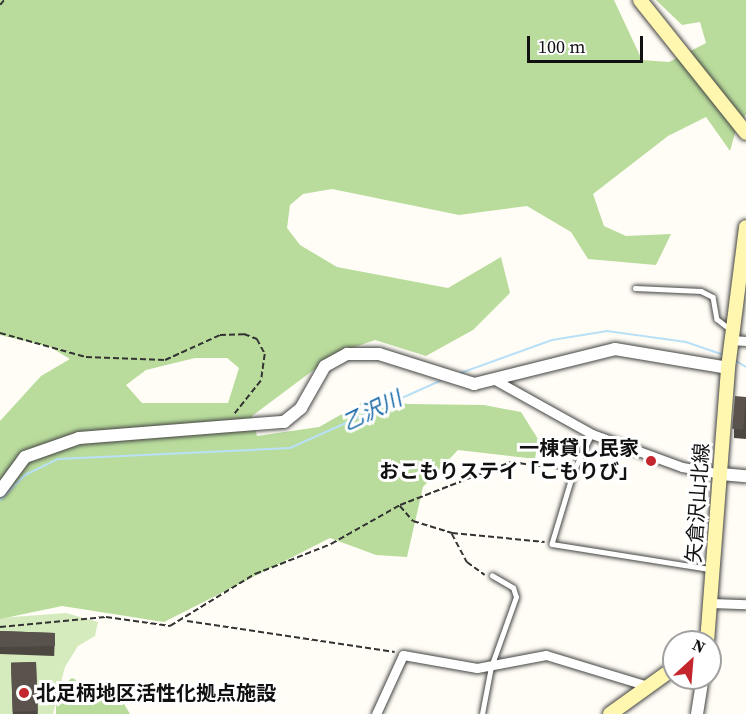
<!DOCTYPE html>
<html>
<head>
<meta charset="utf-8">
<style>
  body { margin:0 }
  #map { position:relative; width:746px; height:714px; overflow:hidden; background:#fffdf5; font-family:"Source Serif 4","Noto Sans JP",serif }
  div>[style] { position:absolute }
  .green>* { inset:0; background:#d5ebbd }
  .forest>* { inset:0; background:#b9dc9c }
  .stream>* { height:2px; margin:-1px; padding:0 1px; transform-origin:1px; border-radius:1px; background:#b9e0f7 }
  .path>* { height:1.5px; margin-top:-0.75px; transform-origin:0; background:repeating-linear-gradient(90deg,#333 0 6px,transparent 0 9px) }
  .roads { filter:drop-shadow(0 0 2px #444) drop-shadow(0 0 2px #444) }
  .service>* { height:4.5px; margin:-2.25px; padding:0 2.25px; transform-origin:2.25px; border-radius:2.25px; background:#fff }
  .minor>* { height:9px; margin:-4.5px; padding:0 4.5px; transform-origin:4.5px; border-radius:4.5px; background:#fff }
  .tertiary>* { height:12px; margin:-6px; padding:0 6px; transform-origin:6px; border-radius:6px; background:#fff }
  .secondary>* { height:14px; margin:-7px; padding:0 7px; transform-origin:7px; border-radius:7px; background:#fff6b0 }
  .wall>* { inset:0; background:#4d4742; transform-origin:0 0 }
  .building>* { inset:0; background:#5a524d; transform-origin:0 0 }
  .dots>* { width:16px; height:16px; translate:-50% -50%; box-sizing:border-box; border:3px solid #fff; border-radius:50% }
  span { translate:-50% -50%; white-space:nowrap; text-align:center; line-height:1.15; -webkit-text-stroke:6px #fff; paint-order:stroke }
  .poi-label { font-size:20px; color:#111; font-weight:700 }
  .right { translate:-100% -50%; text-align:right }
  .left { translate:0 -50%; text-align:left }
  .street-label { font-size:20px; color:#111 }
  .water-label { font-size:21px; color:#1768a6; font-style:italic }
  .north { position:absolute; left:662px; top:630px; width:60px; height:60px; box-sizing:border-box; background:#fff; border:2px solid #a0a0a0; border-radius:50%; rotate:26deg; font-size:16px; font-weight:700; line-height:24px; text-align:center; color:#111 }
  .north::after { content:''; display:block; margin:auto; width:21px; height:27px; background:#c4262e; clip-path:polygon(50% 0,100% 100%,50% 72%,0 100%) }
  .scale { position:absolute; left:527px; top:36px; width:116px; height:27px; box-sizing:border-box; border:3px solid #111; border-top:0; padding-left:8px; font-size:18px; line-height:21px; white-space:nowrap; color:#111; -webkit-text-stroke:4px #fff; paint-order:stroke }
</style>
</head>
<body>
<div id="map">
  <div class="green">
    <i style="clip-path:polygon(66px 613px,98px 622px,95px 636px,78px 646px,65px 667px,53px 714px,0 714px,0 618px)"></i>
  </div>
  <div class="forest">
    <i style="clip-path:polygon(evenodd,0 0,614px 0,642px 60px,669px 62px,706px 43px,700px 22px,682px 25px,656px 0,746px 0,746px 114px,743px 119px,740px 116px,730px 151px,706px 117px,668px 136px,593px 194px,604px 226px,626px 236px,671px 234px,656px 265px,588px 259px,571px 232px,527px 206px,459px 215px,332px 189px,303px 194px,290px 205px,287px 228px,300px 245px,337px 267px,448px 288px,501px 257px,510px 293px,473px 330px,426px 356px,375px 340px,335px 354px,252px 416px,257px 436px,319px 427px,372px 397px,408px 404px,484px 405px,521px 412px,538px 439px,535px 459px,458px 450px,423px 487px,407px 557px,376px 555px,330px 538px,164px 622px,62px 606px,0 619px,0 421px,41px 376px,70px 359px,50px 347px,0 335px,0 0,195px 358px,227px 358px,239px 368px,228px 403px,142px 403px,126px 385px,146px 370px,195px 358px)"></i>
    <i style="clip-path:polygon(72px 678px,124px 704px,130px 714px,56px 714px,56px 690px)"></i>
  </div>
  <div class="stream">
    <i style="left:734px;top:360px;width:14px;rotate:30deg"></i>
    <i style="left:458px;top:374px;width:100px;rotate:-19.9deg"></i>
    <i style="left:552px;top:340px;width:56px;rotate:-9.3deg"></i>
    <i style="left:607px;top:331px;width:80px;rotate:7.9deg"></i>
    <i style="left:686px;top:342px;width:40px;rotate:18.9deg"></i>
    <i style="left:0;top:500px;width:35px;rotate:-45deg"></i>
    <i style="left:25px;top:475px;width:37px;rotate:-26deg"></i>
    <i style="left:58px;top:459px;width:232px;rotate:-2.7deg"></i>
    <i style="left:290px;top:448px;width:169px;rotate:-24.1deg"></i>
  </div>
  <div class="path">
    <i style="left:0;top:5px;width:6px;rotate:-51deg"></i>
    <i style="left:0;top:333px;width:89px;rotate:15.6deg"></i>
    <i style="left:86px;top:357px;width:79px;rotate:2.2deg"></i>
    <i style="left:165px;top:360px;width:60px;rotate:-24.4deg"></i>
    <i style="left:220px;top:335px;width:24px;rotate:-2deg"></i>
    <i style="left:244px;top:334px;width:14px;rotate:21deg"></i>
    <i style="left:257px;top:339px;width:17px;rotate:62deg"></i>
    <i style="left:265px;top:354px;width:27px;rotate:98deg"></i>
    <i style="left:261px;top:381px;width:43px;rotate:128.5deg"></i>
    <i style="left:400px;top:506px;width:20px;rotate:49deg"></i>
    <i style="left:413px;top:521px;width:41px;rotate:17.1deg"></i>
    <i style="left:452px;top:533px;width:93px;rotate:5.5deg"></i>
    <i style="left:452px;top:534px;width:32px;rotate:62deg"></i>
    <i style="left:467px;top:562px;width:22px;rotate:36deg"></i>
    <i style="left:187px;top:621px;width:210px;rotate:8.5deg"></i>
    <i style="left:0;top:627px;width:106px;rotate:-5.4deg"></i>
    <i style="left:106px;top:617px;width:65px;rotate:8deg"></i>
    <i style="left:170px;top:626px;width:100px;rotate:-31.5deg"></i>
    <i style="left:255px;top:574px;width:82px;rotate:-21.5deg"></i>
    <i style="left:331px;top:544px;width:79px;rotate:-29.5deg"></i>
    <i style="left:400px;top:505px;width:119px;rotate:-21.2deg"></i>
    <i style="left:511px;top:462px;width:58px;rotate:8deg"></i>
  </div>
  <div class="roads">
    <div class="service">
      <i style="left:635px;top:288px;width:66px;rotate:2.6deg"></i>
      <i style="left:701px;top:291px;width:13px;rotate:27deg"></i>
      <i style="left:713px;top:297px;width:22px;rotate:80deg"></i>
      <i style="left:717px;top:319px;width:16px;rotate:38deg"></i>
      <i style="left:592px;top:434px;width:41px;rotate:115.9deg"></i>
      <i style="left:574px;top:471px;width:76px;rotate:106.8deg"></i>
      <i style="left:552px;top:544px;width:159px;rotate:9deg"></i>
      <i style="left:482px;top:714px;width:48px;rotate:-79.2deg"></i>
      <i style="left:491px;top:667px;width:74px;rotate:-70.3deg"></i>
      <i style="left:516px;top:597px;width:9px;rotate:-108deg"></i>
      <i style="left:513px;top:588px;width:24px;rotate:-150deg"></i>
    </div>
    <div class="minor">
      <i style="left:731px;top:340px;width:15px;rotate:4deg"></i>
      <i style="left:495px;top:380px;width:111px;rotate:29.1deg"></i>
      <i style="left:592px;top:434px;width:96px;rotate:20.1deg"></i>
      <i style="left:682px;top:467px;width:40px;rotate:10deg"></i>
      <i style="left:711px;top:603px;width:35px;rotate:2deg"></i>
      <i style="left:376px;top:714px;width:65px;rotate:-65.4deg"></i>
      <i style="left:403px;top:655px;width:75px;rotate:10deg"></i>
      <i style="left:477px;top:668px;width:70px;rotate:-10.7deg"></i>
      <i style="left:546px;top:655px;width:103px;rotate:16.9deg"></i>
    </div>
    <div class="tertiary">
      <i style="left:721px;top:474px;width:25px;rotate:5deg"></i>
      <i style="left:0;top:491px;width:42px;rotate:-53.7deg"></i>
      <i style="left:25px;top:457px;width:57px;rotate:-19.4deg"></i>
      <i style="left:79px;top:438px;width:206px;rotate:-4.5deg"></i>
      <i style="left:284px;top:422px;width:22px;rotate:-39deg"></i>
      <i style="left:301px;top:408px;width:48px;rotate:-60.3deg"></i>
      <i style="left:325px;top:366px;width:25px;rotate:-29deg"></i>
      <i style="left:347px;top:354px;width:32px"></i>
      <i style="left:379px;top:354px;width:100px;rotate:17.5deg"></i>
      <i style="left:474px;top:384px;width:145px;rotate:-13.9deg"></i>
      <i style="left:615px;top:349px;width:115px;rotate:9.5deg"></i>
      <i style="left:697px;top:714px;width:36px;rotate:-81deg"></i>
    </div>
    <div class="secondary">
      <i style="left:640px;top:0;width:170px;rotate:51.4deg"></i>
      <i style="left:707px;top:642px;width:275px;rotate:-85.6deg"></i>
      <i style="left:728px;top:368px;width:142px;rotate:-82.7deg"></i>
      <i style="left:610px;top:714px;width:79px;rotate:-35.7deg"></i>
    </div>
  </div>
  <div class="wall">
    <i style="clip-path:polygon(746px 397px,746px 439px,734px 438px,734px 429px)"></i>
    <i style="left:0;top:631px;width:55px;height:23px;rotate:2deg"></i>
    <i style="left:36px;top:662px;width:52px;height:25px;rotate:88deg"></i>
  </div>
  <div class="building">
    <i style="left:735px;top:396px;width:11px;height:33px;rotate:5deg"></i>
    <i style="clip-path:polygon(0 631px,55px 633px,55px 646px,0 647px)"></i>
    <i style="left:36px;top:662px;width:49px;height:25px;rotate:88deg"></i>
  </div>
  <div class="dots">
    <i style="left:651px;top:461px;background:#c4262e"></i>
    <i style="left:24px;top:693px;background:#c4262e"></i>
  </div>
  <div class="poi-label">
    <span class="right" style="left:639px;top:460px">一棟貸し民家<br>おこもりステイ「こもりび」</span>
    <span class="left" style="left:36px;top:693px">北足柄地区活性化拠点施設</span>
  </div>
  <div class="street-label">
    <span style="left:698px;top:503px;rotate:-86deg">矢倉沢山北線</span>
  </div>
  <div class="water-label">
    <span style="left:372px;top:411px;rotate:-26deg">乙沢川</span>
  </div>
  <div class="north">N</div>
  <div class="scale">100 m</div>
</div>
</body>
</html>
